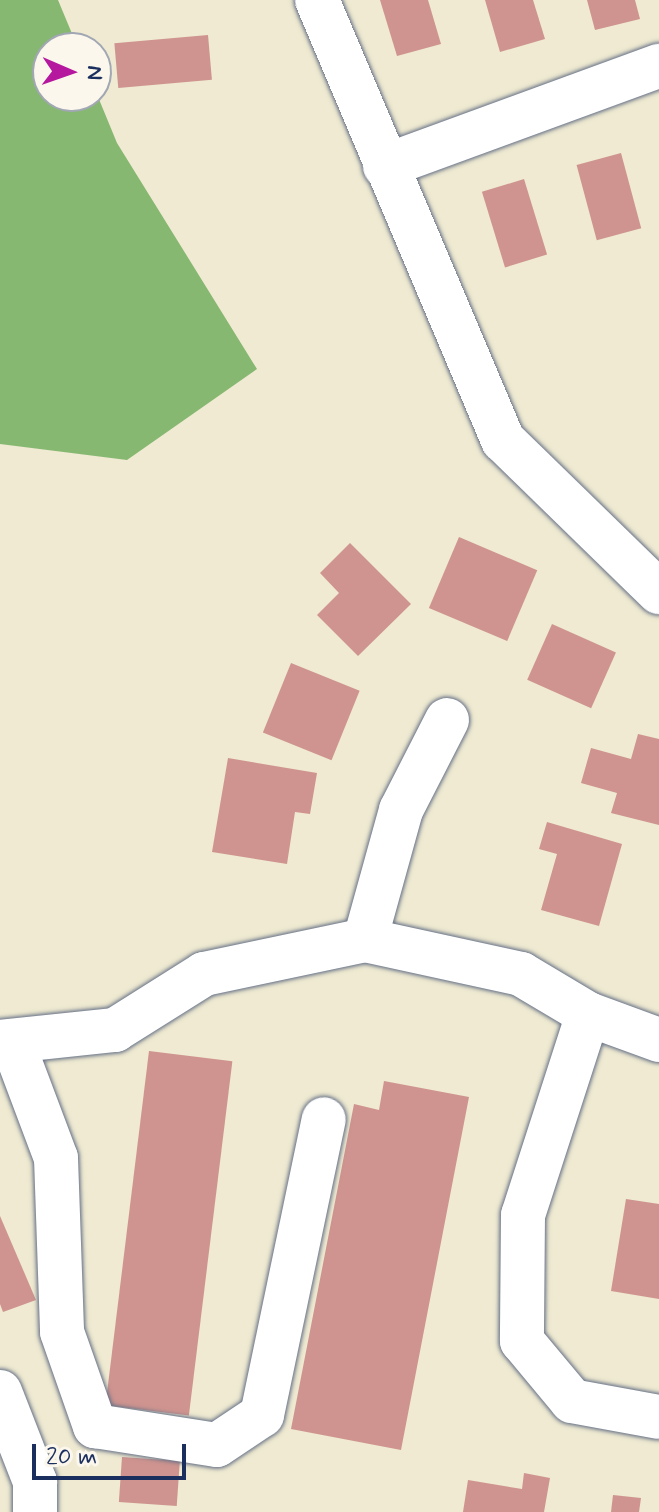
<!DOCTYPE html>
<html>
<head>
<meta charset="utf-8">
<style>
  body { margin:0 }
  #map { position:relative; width:659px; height:1512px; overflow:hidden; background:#efead1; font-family:Mynerve,sans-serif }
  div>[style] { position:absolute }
  .forest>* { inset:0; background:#87b872 }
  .building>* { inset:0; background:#cf948f; transform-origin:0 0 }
  .roads { filter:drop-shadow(0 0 2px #657086) drop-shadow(0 0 2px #657086) }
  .minor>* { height:44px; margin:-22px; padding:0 22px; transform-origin:22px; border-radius:22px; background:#fff }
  span { translate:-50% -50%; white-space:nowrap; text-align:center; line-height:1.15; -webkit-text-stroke:6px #fbf7ec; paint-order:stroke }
  .north { position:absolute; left:32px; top:32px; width:80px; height:80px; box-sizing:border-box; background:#fbf7ec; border:2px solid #a1a7b3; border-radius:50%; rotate:92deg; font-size:22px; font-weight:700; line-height:32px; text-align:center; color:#1b2f5e }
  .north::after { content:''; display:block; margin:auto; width:28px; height:36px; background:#b5179e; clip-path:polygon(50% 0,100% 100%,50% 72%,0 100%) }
  .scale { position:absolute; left:32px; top:1444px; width:154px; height:36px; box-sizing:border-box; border:4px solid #1b2f5e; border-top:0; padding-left:10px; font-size:24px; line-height:28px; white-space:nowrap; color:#1b2f5e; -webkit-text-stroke:6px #fbf7ec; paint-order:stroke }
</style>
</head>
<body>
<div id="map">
  <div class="forest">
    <i style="clip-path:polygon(0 0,58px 0,78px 48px,48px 48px,48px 96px,96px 92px,117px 143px,257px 369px,127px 460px,0 444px)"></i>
  </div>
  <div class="building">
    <i style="clip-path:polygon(380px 0,428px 0,441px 44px,397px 56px)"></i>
    <i style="clip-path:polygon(485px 0,533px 0,545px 39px,500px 52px)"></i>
    <i style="clip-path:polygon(587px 0,635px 0,640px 19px,595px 30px)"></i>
    <i style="left:208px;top:35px;width:45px;height:94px;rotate:85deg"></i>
    <i style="left:621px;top:153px;width:78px;height:46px;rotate:75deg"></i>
    <i style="left:524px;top:179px;width:79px;height:44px;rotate:73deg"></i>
    <i style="left:459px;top:537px;width:85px;height:77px;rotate:23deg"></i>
    <i style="clip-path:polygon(350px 543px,411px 604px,358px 656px,317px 615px,339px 593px,320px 573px)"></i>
    <i style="left:552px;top:624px;width:70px;height:61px;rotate:24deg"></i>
    <i style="left:291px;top:663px;width:74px;height:75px;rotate:22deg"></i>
    <i style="clip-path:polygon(638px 734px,659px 739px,659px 825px,611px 813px,617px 793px,581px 783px,591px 748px,631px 759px)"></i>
    <i style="clip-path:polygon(228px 758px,317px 773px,310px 814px,295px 812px,287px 864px,212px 852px)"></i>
    <i style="clip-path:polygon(547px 822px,622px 844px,599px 926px,541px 910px,557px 854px,539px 849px)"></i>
    <i style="left:149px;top:1051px;width:84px;height:357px;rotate:7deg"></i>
    <i style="clip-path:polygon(384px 1081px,469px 1097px,401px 1450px,291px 1429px,354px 1104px,379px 1110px)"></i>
    <i style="clip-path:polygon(626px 1199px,659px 1204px,659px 1299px,611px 1291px)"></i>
    <i style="clip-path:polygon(0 1216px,36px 1300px,3px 1312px,0 1304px)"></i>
    <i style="left:122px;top:1457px;width:58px;height:45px;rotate:4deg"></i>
    <i style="clip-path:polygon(524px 1473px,550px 1478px,544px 1512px,463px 1512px,468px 1480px,522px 1489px)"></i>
    <i style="clip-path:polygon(613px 1495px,641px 1498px,639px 1512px,611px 1512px)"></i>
  </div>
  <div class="roads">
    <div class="minor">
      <i style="left:317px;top:0;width:478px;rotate:67.1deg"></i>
      <i style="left:503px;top:440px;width:218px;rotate:44.3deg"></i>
      <i style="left:385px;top:166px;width:292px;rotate:-20.1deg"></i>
      <i style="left:365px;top:940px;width:135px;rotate:-74.5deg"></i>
      <i style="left:401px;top:810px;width:101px;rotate:-62.9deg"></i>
      <i style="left:588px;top:1014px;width:211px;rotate:107.9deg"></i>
      <i style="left:523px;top:1215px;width:126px;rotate:90.5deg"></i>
      <i style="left:522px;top:1341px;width:78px;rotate:50.2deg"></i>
      <i style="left:572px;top:1401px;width:88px;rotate:10.4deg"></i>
      <i style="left:12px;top:1041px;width:125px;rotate:69.4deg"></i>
      <i style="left:56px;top:1158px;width:174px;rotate:88deg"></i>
      <i style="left:62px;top:1332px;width:100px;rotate:70.7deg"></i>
      <i style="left:95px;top:1426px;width:123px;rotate:8.9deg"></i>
      <i style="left:217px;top:1445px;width:54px;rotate:-33.7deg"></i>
      <i style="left:262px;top:1415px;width:302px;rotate:-78.2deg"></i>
      <i style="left:0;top:1042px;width:116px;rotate:-6deg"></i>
      <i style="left:115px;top:1030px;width:105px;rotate:-32.2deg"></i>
      <i style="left:204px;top:974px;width:165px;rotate:-11.9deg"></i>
      <i style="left:365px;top:940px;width:160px;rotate:12.3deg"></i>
      <i style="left:521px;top:974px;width:78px;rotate:30.8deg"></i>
      <i style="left:588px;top:1014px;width:76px;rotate:20.1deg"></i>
      <i style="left:0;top:1392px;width:97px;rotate:68.7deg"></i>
      <i style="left:35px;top:1482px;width:30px;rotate:90deg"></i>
    </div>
  </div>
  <div class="north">N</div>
  <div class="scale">20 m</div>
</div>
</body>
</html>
